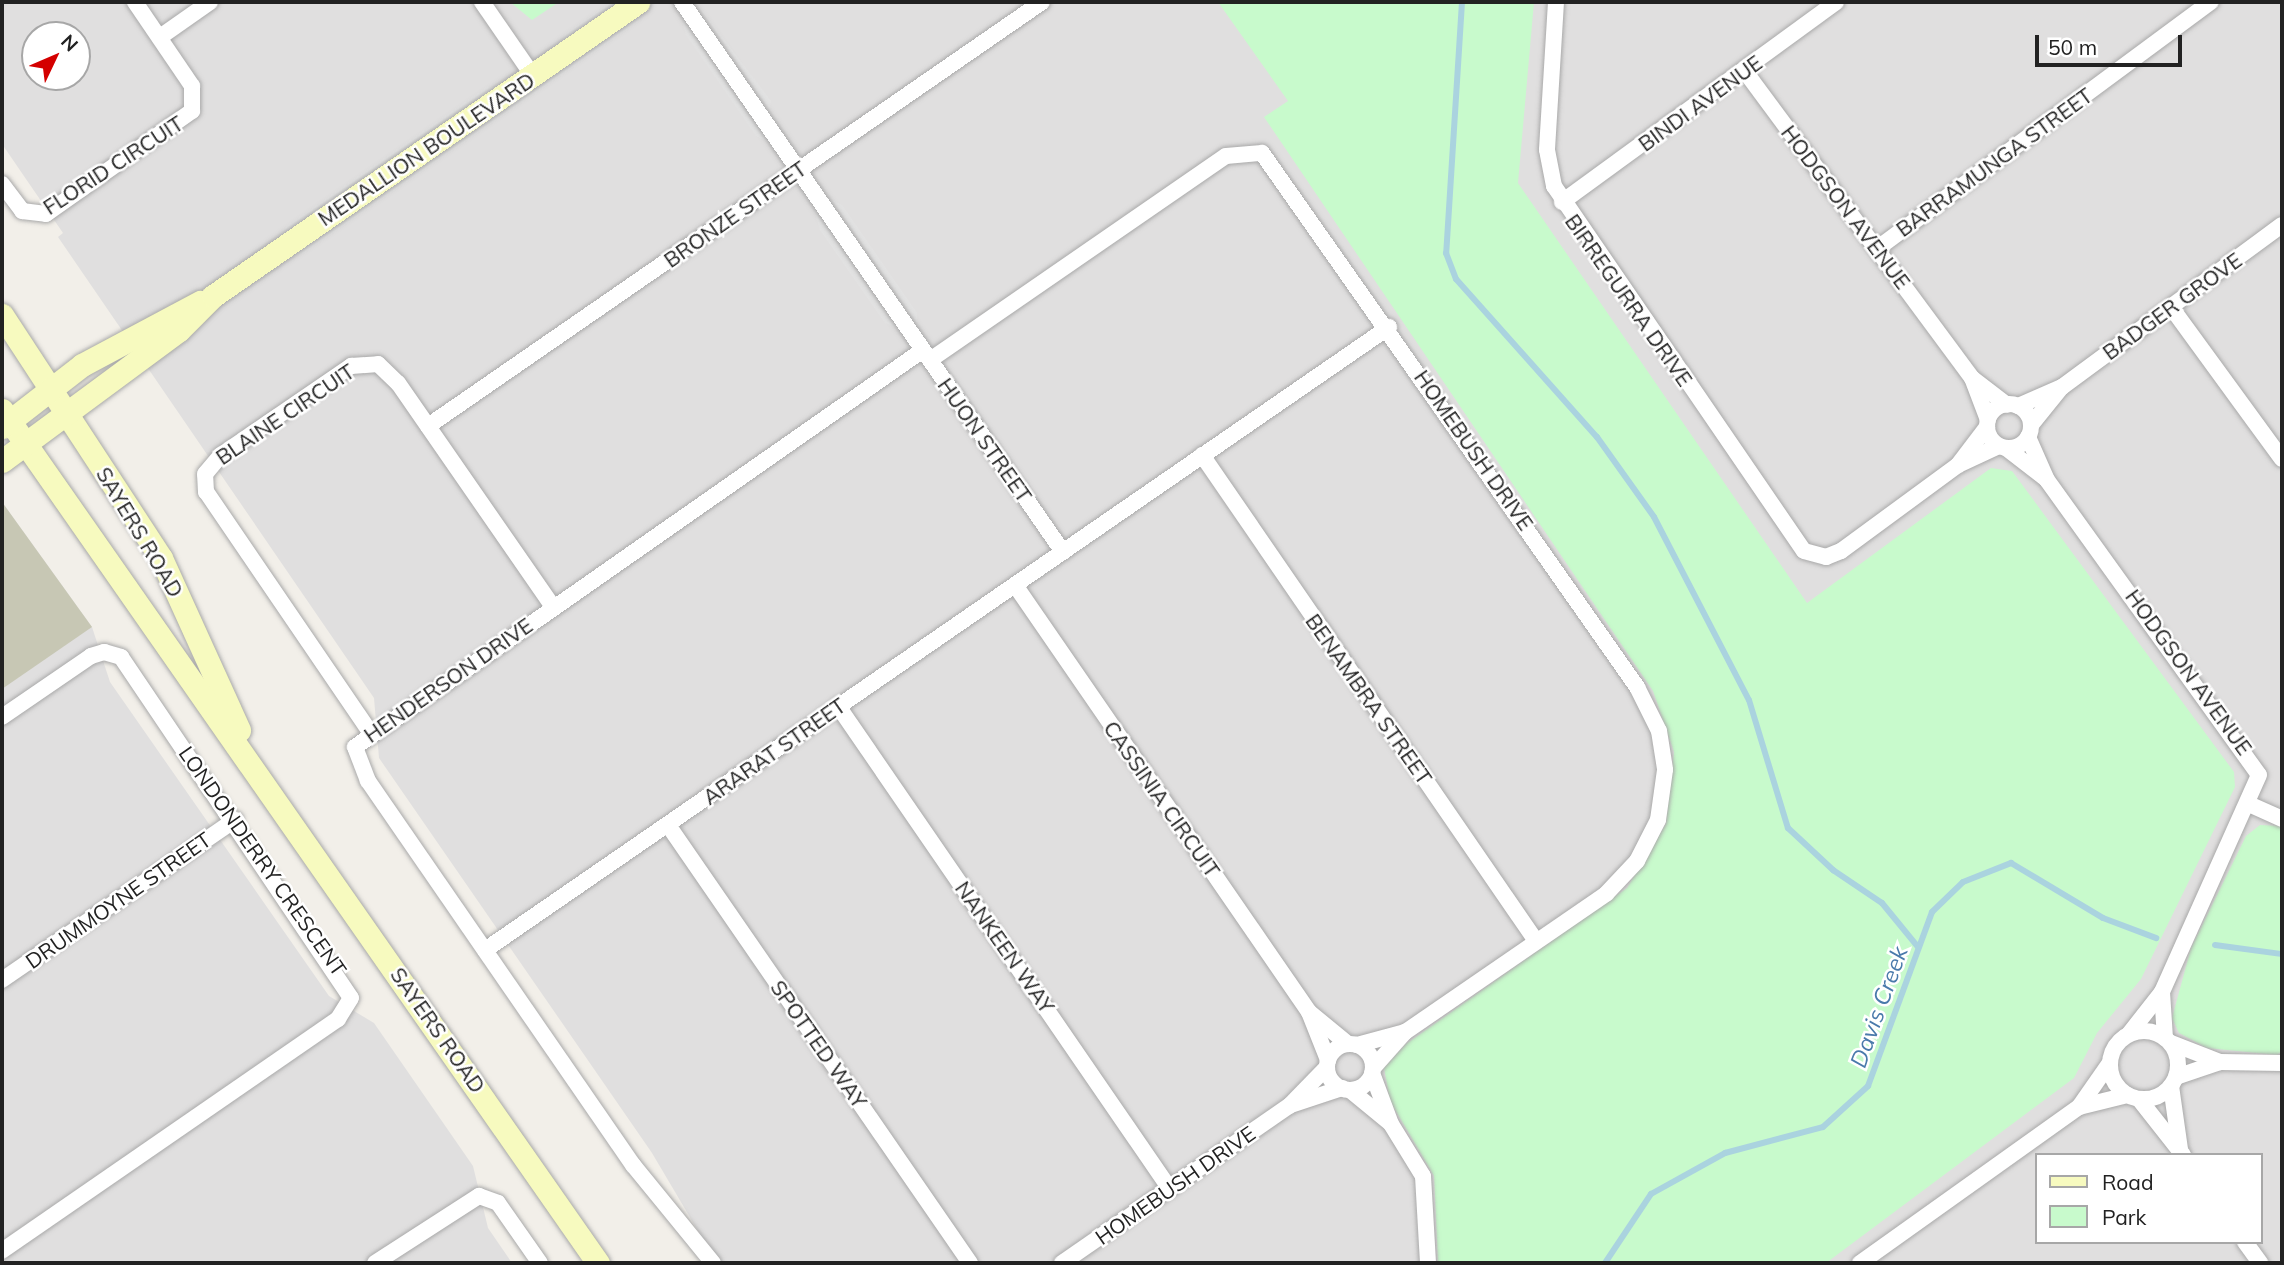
<!DOCTYPE html>
<html>
<head>
<meta charset="utf-8">
<style>
  body { margin:0 }
  #map { position:relative; width:2284px; height:1265px; overflow:hidden; background:#f2efe9; font-family:Mulish,sans-serif }
  div>[style] { position:absolute }
  .residential>* { inset:0; background:#e0dfdf }
  .construction>* { inset:0; background:#c7c7b4 }
  .park>* { inset:0; background:#c8facc }
  .parking>* { inset:0; background:#e2e2e2 }
  .stream>* { height:6px; margin:-3px; padding:0 3px; transform-origin:3px; border-radius:3px; background:#aad3df }
  .roads { filter:drop-shadow(0 0 2px #a9a9a9) drop-shadow(0 0 2px #a9a9a9) }
  .street>* { height:16px; margin:-8px; padding:0 8px; transform-origin:8px; border-radius:8px; background:#fff }
  .street>.ring { margin:-8px; padding:0; box-sizing:content-box; background:none; border:16px solid #fff; border-radius:50% }
  .secondary>* { height:23px; margin:-11.5px; padding:0 11.5px; transform-origin:11.5px; border-radius:11.5px; background:#f7fabf }
  span { translate:-50% -50%; white-space:nowrap; text-align:center; line-height:1.15; -webkit-text-stroke:5px #fff; paint-order:stroke }
  .street-label { font-size:21px; color:#222 }
  .water-label { font-size:23px; color:#4a7aab; font-style:italic }
  .frame { position:absolute; inset:0; border:4px solid #222; pointer-events:none }
  .legend { position:absolute; left:2035px; top:1153px; width:228px; height:91px; box-sizing:border-box; background:#fff; border:2px solid #a7a7a7; margin:0; padding:9px 12px; list-style:none; font-size:21px; color:#222 }
  .legend li { display:flex; align-items:center; gap:14px; height:35px }
  .legend b { width:35px; border:2px solid #a7a7a7 }
  .north { position:absolute; left:21px; top:21px; width:70px; height:70px; box-sizing:border-box; background:#fff; border:2px solid #a7a7a7; border-radius:50%; rotate:46deg; font-size:19px; font-weight:700; line-height:28px; text-align:center; color:#222 }
  .north::after { content:''; display:block; margin:auto; width:24px; height:32px; background:#d40000; clip-path:polygon(50% 0,100% 100%,50% 72%,0 100%) }
  .scale { position:absolute; left:2035px; top:35px; width:147px; height:32px; box-sizing:border-box; border:4px solid #222; border-top:0; padding-left:9px; font-size:21px; line-height:24px; white-space:nowrap; color:#222; -webkit-text-stroke:5px #fff; paint-order:stroke }
</style>
</head>
<body>
<div id="map">
  <div class="residential">
    <i style="clip-path:polygon(evenodd,2px 2px,2282px 2px,2282px 1263px,717px 1263px,652px 1153px,379px 758px,374px 698px,58px 237px,63px 233px,2px 144px,2px 2px,35px 35px,77px 35px,77px 77px,35px 77px,35px 35px,2px 2px,2037px 1155px,2261px 1155px,2261px 1242px,2037px 1242px,2037px 1155px)"></i>
    <i style="clip-path:polygon(2px 502px,92px 627px,110px 682px,329px 996px,374px 1023px,473px 1166px,488px 1228px,512px 1263px,2px 1263px)"></i>
  </div>
  <div class="construction">
    <i style="clip-path:polygon(2px 502px,92px 627px,2px 689px)"></i>
  </div>
  <div class="park">
    <i style="clip-path:polygon(510px 2px,559px 2px,532px 20px)"></i>
    <i style="clip-path:polygon(1218px 2px,1534px 2px,1518px 183px,1807px 603px,1991px 468px,2012px 471px,2234px 772px,2235px 787px,2141px 979px,2097px 1033px,2074px 1078px,1826px 1263px,1438px 1263px,1434px 1176px,1390px 1101px,1384px 1068px,1406px 1044px,1627px 888px,1666px 824px,1674px 752px,1653px 691px,1264px 117px,1288px 101px)"></i>
    <i style="clip-path:polygon(2260px 825px,2282px 826px,2282px 1051px,2277px 1055px,2207px 1048px,2179px 1033px,2172px 1018px,2191px 948px,2246px 836px)"></i>
  </div>
  <div class="parking">
    <i style="clip-path:polygon(611px 2px,621px 2px,558px 45px,566px 33px)"></i>
    <i style="clip-path:polygon(698px 5px,771px 101px,769px 109px)"></i>
    <i style="clip-path:polygon(645px 11px,638px 22px,304px 253px,287px 258px)"></i>
    <i style="clip-path:polygon(681px 17px,767px 142px,756px 136px,686px 35px)"></i>
    <i style="clip-path:polygon(487px 87px,497px 87px,274px 241px,288px 225px)"></i>
    <i style="clip-path:polygon(832px 200px,842px 205px,917px 313px,917px 323px)"></i>
    <i style="clip-path:polygon(814px 210px,895px 327px,885px 323px,820px 230px)"></i>
  </div>
  <div class="stream">
    <i style="left:1462px;top:2px;width:252px;rotate:93.6deg"></i>
    <i style="left:1446px;top:253px;width:28px;rotate:69deg"></i>
    <i style="left:1456px;top:279px;width:212px;rotate:48.3deg"></i>
    <i style="left:1597px;top:437px;width:98px;rotate:54.5deg"></i>
    <i style="left:1654px;top:517px;width:206px;rotate:62.6deg"></i>
    <i style="left:1749px;top:700px;width:134px;rotate:73.1deg"></i>
    <i style="left:1788px;top:828px;width:62px;rotate:43deg"></i>
    <i style="left:1833px;top:870px;width:59px;rotate:34deg"></i>
    <i style="left:1882px;top:903px;width:57px;rotate:50.7deg"></i>
    <i style="left:2215px;top:945px;width:68px;rotate:7.7deg"></i>
    <i style="left:1605px;top:1263px;width:83px;rotate:-56.3deg"></i>
    <i style="left:1651px;top:1194px;width:85px;rotate:-29deg"></i>
    <i style="left:1725px;top:1153px;width:101px;rotate:-14.9deg"></i>
    <i style="left:1823px;top:1127px;width:61px;rotate:-42.3deg"></i>
    <i style="left:1868px;top:1086px;width:185px;rotate:-69.8deg"></i>
    <i style="left:1932px;top:912px;width:43px;rotate:-44.1deg"></i>
    <i style="left:1963px;top:882px;width:52px;rotate:-21.6deg"></i>
    <i style="left:2011px;top:863px;width:107px;rotate:30.9deg"></i>
    <i style="left:2103px;top:918px;width:57px;rotate:20.7deg"></i>
  </div>
  <div class="roads">
    <div class="street">
      <i style="left:482px;top:2px;width:90px;rotate:55.4deg"></i>
      <i style="left:682px;top:2px;width:669px;rotate:55.29deg"></i>
      <i style="left:1556px;top:2px;width:148px;rotate:93.5deg"></i>
      <i style="left:1547px;top:150px;width:37px;rotate:79deg"></i>
      <i style="left:1554px;top:186px;width:442px;rotate:55.6deg"></i>
      <i style="left:1804px;top:551px;width:23px;rotate:15deg"></i>
      <i style="left:1826px;top:557px;width:16px;rotate:-22deg"></i>
      <i style="left:1841px;top:551px;width:145px;rotate:-36.3deg"></i>
      <i style="left:1958px;top:465px;width:45px;rotate:-24.9deg"></i>
      <i style="left:160px;top:37px;width:61px;rotate:-35deg"></i>
      <i style="left:1744px;top:70px;width:383px;rotate:53.5deg"></i>
      <i style="left:1972px;top:378px;width:44px;rotate:37.6deg"></i>
      <i style="left:2px;top:184px;width:34px;rotate:53deg"></i>
      <i style="left:22px;top:211px;width:24px;rotate:7deg"></i>
      <i style="left:46px;top:214px;width:179px;rotate:-35.2deg"></i>
      <i style="left:192px;top:111px;width:25px;rotate:-90deg"></i>
      <i style="left:192px;top:86px;width:102px;rotate:-124.2deg"></i>
      <i style="left:1562px;top:202px;width:339px;rotate:-36.1deg"></i>
      <i style="left:1878px;top:248px;width:414px;rotate:-36.5deg"></i>
      <i style="left:2171px;top:307px;width:188px;rotate:53.9deg"></i>
      <i style="left:930px;top:360px;width:359px;rotate:-34.6deg"></i>
      <i style="left:1226px;top:156px;width:36px;rotate:-5deg"></i>
      <i style="left:1262px;top:153px;width:653px;rotate:54.92deg"></i>
      <i style="left:1637px;top:687px;width:49px;rotate:63.4deg"></i>
      <i style="left:1659px;top:731px;width:39px;rotate:81deg"></i>
      <i style="left:1665px;top:770px;width:50px;rotate:98deg"></i>
      <i style="left:1658px;top:820px;width:46px;rotate:117.1deg"></i>
      <i style="left:1637px;top:861px;width:45px;rotate:133.2deg"></i>
      <i style="left:1606px;top:894px;width:244px;rotate:145.5deg"></i>
      <i style="left:1405px;top:1032px;width:48px;rotate:131.6deg"></i>
      <i style="left:1972px;top:378px;width:45px;rotate:69.1deg"></i>
      <i class="ring" style="left:1987px;top:404px;width:28px;height:28px"></i>
      <i style="left:2018px;top:406px;width:48px;rotate:-23.4deg"></i>
      <i style="left:2062px;top:387px;width:273px;rotate:-36.4deg"></i>
      <i style="left:2031px;top:425px;width:46px;rotate:-51.1deg"></i>
      <i style="left:428px;top:426px;width:746px;rotate:-34.63deg"></i>
      <i style="left:2028px;top:437px;width:47px;rotate:66.2deg"></i>
      <i style="left:2047px;top:480px;width:363px;rotate:54.3deg"></i>
      <i style="left:2259px;top:775px;width:238px;rotate:114.1deg"></i>
      <i style="left:2162px;top:992px;width:53px;rotate:128.2deg"></i>
      <i style="left:2006px;top:448px;width:49px;rotate:37.6deg"></i>
      <i style="left:1202px;top:455px;width:590px;rotate:55.5deg"></i>
      <i style="left:1958px;top:465px;width:48px;rotate:-52.7deg"></i>
      <i style="left:1015px;top:585px;width:518px;rotate:55.45deg"></i>
      <i style="left:1309px;top:1012px;width:50px;rotate:39.4deg"></i>
      <i style="left:838px;top:706px;width:586px;rotate:55.5deg"></i>
      <i style="left:2px;top:717px;width:108px;rotate:-34.4deg"></i>
      <i style="left:91px;top:656px;width:14px;rotate:-17deg"></i>
      <i style="left:104px;top:652px;width:18px;rotate:16deg"></i>
      <i style="left:121px;top:657px;width:411px;rotate:56deg"></i>
      <i style="left:351px;top:998px;width:25px;rotate:122deg"></i>
      <i style="left:338px;top:1019px;width:408px;rotate:145.4deg"></i>
      <i style="left:370px;top:732px;width:291px;rotate:-124.3deg"></i>
      <i style="left:206px;top:492px;width:18px;rotate:-93deg"></i>
      <i style="left:205px;top:474px;width:25px;rotate:-50deg"></i>
      <i style="left:221px;top:455px;width:158px;rotate:-34.4deg"></i>
      <i style="left:351px;top:366px;width:27px;rotate:-4deg"></i>
      <i style="left:378px;top:364px;width:28px;rotate:44deg"></i>
      <i style="left:398px;top:383px;width:272px;rotate:55.3deg"></i>
      <i style="left:2251px;top:805px;width:34px;rotate:24deg"></i>
      <i style="left:668px;top:825px;width:532px;rotate:55.41deg"></i>
      <i style="left:485px;top:950px;width:1098px;rotate:-34.57deg"></i>
      <i style="left:2px;top:980px;width:283px;rotate:-34.5deg"></i>
      <i style="left:2162px;top:992px;width:46px;rotate:86.3deg"></i>
      <i style="left:1309px;top:1012px;width:52px;rotate:68.4deg"></i>
      <i class="ring" style="left:2110px;top:1031px;width:52px;height:52px"></i>
      <i style="left:2171px;top:1043px;width:53px;rotate:21.2deg"></i>
      <i class="ring" style="left:1327px;top:1044px;width:30px;height:30px"></i>
      <i style="left:1357px;top:1045px;width:50px;rotate:-15.2deg"></i>
      <i style="left:1372px;top:1073px;width:54px;rotate:69.6deg"></i>
      <i style="left:1391px;top:1124px;width:61px;rotate:58.4deg"></i>
      <i style="left:1423px;top:1176px;width:87px;rotate:86.7deg"></i>
      <i style="left:2176px;top:1077px;width:46px;rotate:-18.8deg"></i>
      <i style="left:2220px;top:1062px;width:62px;rotate:0.9deg"></i>
      <i style="left:2171px;top:1086px;width:64px;rotate:81.9deg"></i>
      <i style="left:1350px;top:1090px;width:50px;rotate:39.4deg"></i>
      <i style="left:2139px;top:1099px;width:71px;rotate:51.8deg"></i>
      <i style="left:1291px;top:1105px;width:54px;rotate:-18.4deg"></i>
      <i style="left:2079px;top:1107px;width:50px;rotate:-13.8deg"></i>
      <i style="left:2245px;top:1242px;width:26px;rotate:54deg"></i>
      <i style="left:375px;top:1263px;width:124px;rotate:-32.8deg"></i>
      <i style="left:479px;top:1196px;width:20px;rotate:20deg"></i>
      <i style="left:498px;top:1203px;width:73px;rotate:55deg"></i>
      <i style="left:713px;top:1263px;width:127px;rotate:-129.2deg"></i>
      <i style="left:633px;top:1165px;width:467px;rotate:-124.6deg"></i>
      <i style="left:368px;top:781px;width:36px;rotate:-111deg"></i>
      <i style="left:355px;top:747px;width:693px;rotate:-34.95deg"></i>
      <i style="left:1062px;top:1263px;width:276px;rotate:-34.7deg"></i>
      <i style="left:1289px;top:1106px;width:54px;rotate:-45.7deg"></i>
      <i style="left:1860px;top:1263px;width:269px;rotate:-35.5deg"></i>
      <i style="left:2079px;top:1107px;width:52px;rotate:-55.1deg"></i>
    </div>
    <div class="secondary">
      <i style="left:2px;top:315px;width:290px;rotate:56.8deg"></i>
      <i style="left:161px;top:558px;width:189px;rotate:65.6deg"></i>
      <i style="left:2px;top:410px;width:1041px;rotate:55.06deg"></i>
      <i style="left:2px;top:427px;width:101px;rotate:-37.8deg"></i>
      <i style="left:82px;top:365px;width:134px;rotate:-28.1deg"></i>
      <i style="left:2px;top:461px;width:220px;rotate:-36.5deg"></i>
      <i style="left:179px;top:330px;width:48px;rotate:-45deg"></i>
      <i style="left:213px;top:296px;width:517px;rotate:-34.67deg"></i>
    </div>
  </div>
  <div class="street-label">
    <span style="left:1700px;top:103px;rotate:-36deg">BINDI AVENUE</span>
    <span style="left:426px;top:149px;rotate:-34deg">MEDALLION BOULEVARD</span>
    <span style="left:1994px;top:162px;rotate:-36deg">BARRAMUNGA STREET</span>
    <span style="left:113px;top:165px;rotate:-33deg">FLORID CIRCUIT</span>
    <span style="left:1846px;top:207px;rotate:53deg">HODGSON AVENUE</span>
    <span style="left:735px;top:214px;rotate:-35deg">BRONZE STREET</span>
    <span style="left:1629px;top:300px;rotate:55deg">BIRREGURRA DRIVE</span>
    <span style="left:2172px;top:306px;rotate:-36deg">BADGER GROVE</span>
    <span style="left:285px;top:414px;rotate:-34deg">BLAINE CIRCUIT</span>
    <span style="left:985px;top:440px;rotate:55deg">HUON STREET</span>
    <span style="left:1474px;top:450px;rotate:55deg">HOMEBUSH DRIVE</span>
    <span style="left:140px;top:532px;rotate:59deg">SAYERS ROAD</span>
    <span style="left:2189px;top:672px;rotate:54deg">HODGSON AVENUE</span>
    <span style="left:448px;top:680px;rotate:-35deg">HENDERSON DRIVE</span>
    <span style="left:1369px;top:699px;rotate:55deg">BENAMBRA STREET</span>
    <span style="left:774px;top:751px;rotate:-35deg">ARARAT STREET</span>
    <span style="left:1162px;top:799px;rotate:55deg">CASSINIA CIRCUIT</span>
    <span style="left:263px;top:861px;rotate:55deg">LONDONDERRY CRESCENT</span>
    <span style="left:118px;top:900px;rotate:-35deg">DRUMMOYNE STREET</span>
    <span style="left:1005px;top:947px;rotate:55deg">NANKEEN WAY</span>
    <span style="left:438px;top:1030px;rotate:55deg">SAYERS ROAD</span>
    <span style="left:819px;top:1044px;rotate:55deg">SPOTTED WAY</span>
    <span style="left:1175px;top:1185px;rotate:-35deg">HOMEBUSH DRIVE</span>
  </div>
  <div class="water-label">
    <span style="left:1879px;top:1007px;rotate:-70deg">Davis Creek</span>
  </div>
  <div class="frame"></div>
  <ul class="legend">
  <li><b style="height:9px;background:#f7fabf"></b>Road</li>
  <li><b style="height:19px;background:#c8facc"></b>Park</li>
  </ul>
  <div class="north">N</div>
  <div class="scale">50 m</div>
</div>
</body>
</html>
